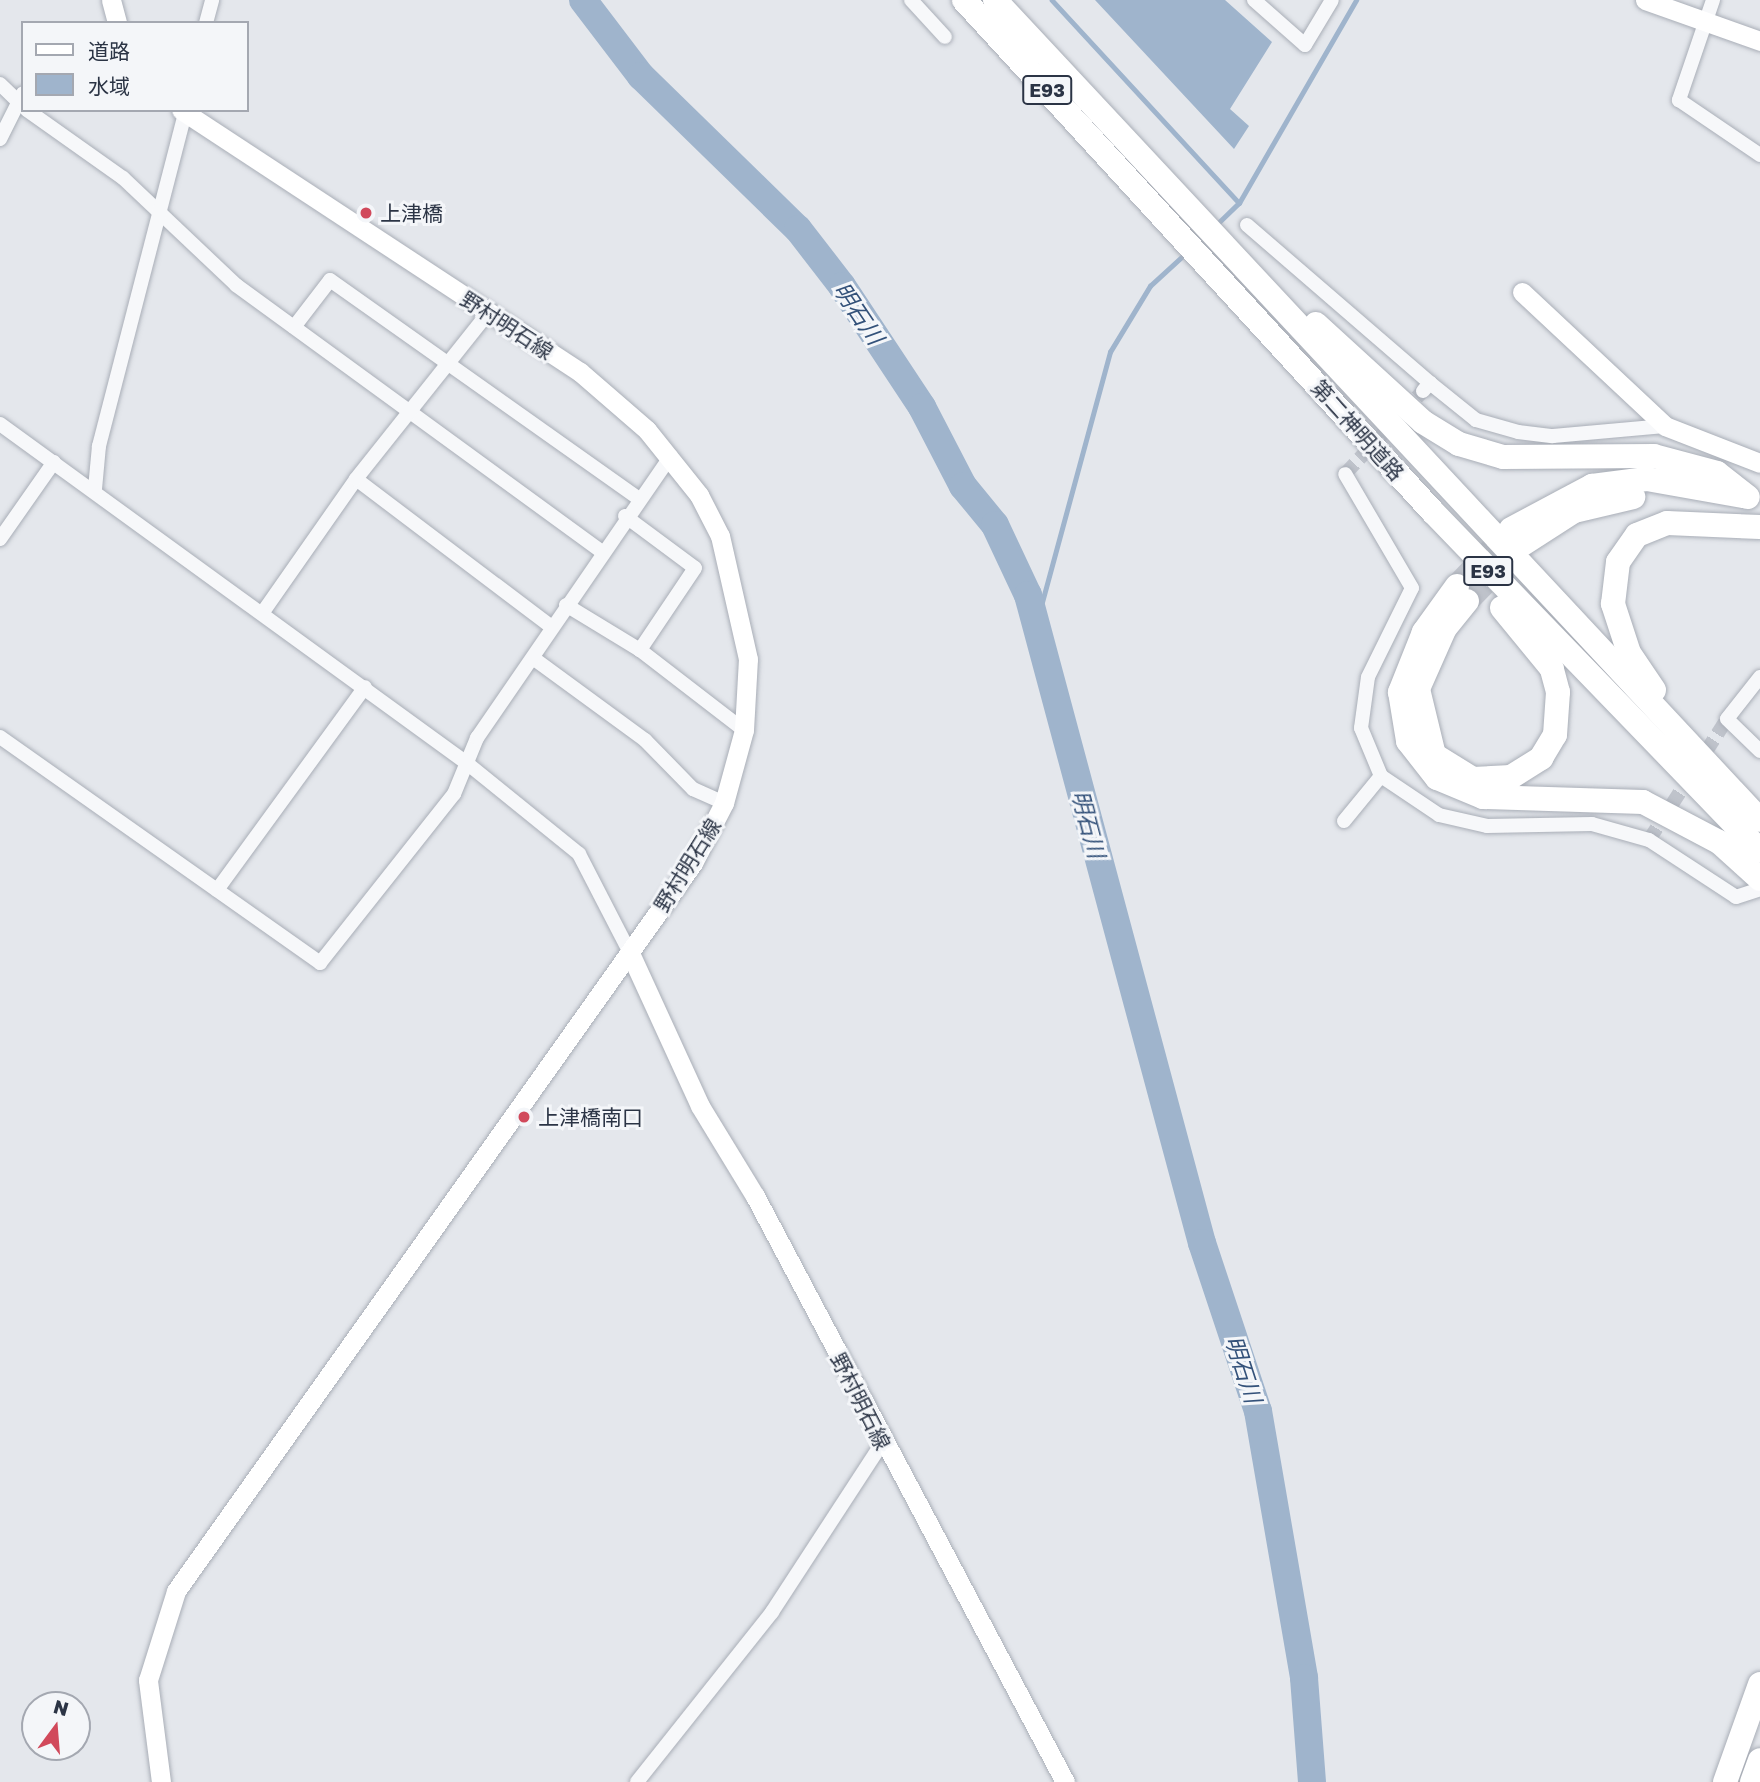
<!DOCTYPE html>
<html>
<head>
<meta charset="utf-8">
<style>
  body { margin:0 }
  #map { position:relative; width:1760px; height:1782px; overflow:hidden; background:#e4e7ec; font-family:"Golos Text","Noto Sans JP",sans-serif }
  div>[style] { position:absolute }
  .water>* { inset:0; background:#9fb4cc }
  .stream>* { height:4.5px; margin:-2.25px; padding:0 2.25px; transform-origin:2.25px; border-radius:2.25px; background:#9fb4cc }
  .river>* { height:28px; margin:-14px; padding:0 14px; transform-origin:14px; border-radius:14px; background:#9fb4cc }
  .street-tunnel>* { height:14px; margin-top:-7px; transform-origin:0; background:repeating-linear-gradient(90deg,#bfc3cb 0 14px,transparent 0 21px) }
  .highway-tunnel>* { height:24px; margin-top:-12px; transform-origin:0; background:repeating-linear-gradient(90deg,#bfc3cb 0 24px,transparent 0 36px) }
  .roads { filter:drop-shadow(0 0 2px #a9aeb7) drop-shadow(0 0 2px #a9aeb7) }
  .street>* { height:14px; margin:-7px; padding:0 7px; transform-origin:7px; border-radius:7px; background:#f7f8fa }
  .secondary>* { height:19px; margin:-9.5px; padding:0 9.5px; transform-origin:9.5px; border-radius:9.5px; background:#fff }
  .highway>* { height:24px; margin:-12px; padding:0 12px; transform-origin:12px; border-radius:12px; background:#fff }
  .dots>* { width:19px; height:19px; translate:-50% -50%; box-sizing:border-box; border:4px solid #f4f6f9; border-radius:50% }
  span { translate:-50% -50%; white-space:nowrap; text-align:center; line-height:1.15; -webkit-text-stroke:6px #f4f6f9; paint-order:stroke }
  .shield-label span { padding:2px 5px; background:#f4f6f9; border:2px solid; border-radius:5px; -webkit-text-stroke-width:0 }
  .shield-label { font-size:19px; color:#2b3445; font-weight:700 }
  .poi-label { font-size:21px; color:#2b3445 }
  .left { translate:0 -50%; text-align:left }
  .street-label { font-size:21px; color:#2b3445 }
  .water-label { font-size:23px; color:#34527a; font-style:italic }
  .legend { position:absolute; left:21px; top:21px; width:228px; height:91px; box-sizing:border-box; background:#f4f6f9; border:2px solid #a4a8b1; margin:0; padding:9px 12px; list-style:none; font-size:21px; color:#2b3445 }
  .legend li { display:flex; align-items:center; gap:14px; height:35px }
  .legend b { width:35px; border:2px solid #a4a8b1 }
  .north { position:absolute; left:21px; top:1691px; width:70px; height:70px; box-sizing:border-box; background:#f4f6f9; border:2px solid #a4a8b1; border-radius:50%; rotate:16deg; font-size:19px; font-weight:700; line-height:28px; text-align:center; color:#2b3445 }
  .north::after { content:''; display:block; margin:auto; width:24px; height:32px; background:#d1495b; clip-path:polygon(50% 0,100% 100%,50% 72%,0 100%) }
</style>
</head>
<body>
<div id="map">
  <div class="water">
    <i style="clip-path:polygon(1095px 0,1225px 0,1272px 42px,1230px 109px,1249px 126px,1234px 149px)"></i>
  </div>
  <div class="stream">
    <i style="left:1052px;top:0;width:276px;rotate:47.3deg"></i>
    <i style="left:1216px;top:225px;width:32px;rotate:-44deg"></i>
    <i style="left:1239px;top:203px;width:234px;rotate:-60deg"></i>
    <i style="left:1035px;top:628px;width:286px;rotate:-74.8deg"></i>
    <i style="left:1110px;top:352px;width:77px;rotate:-58.8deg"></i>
    <i style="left:1150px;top:286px;width:49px;rotate:-42.5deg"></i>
  </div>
  <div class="river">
    <i style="left:583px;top:0;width:96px;rotate:52.7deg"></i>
    <i style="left:641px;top:76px;width:219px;rotate:44.3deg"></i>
    <i style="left:798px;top:229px;width:72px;rotate:52.3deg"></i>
    <i style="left:842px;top:286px;width:145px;rotate:56.5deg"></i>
    <i style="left:922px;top:407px;width:89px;rotate:62.6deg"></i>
    <i style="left:963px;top:486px;width:50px;rotate:50.6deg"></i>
    <i style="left:995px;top:525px;width:77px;rotate:64.8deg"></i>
    <i style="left:1028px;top:595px;width:671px;rotate:74.97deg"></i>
    <i style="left:1202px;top:1243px;width:177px;rotate:71.6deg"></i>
    <i style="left:1258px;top:1411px;width:271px;rotate:80.2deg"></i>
    <i style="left:1304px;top:1678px;width:104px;rotate:85.6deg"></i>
  </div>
  <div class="street-tunnel">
    <i style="left:1345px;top:474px;width:114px;rotate:-46.8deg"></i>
    <i style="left:1649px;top:840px;width:144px;rotate:-57.2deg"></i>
  </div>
  <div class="highway-tunnel">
    <i style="left:1457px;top:586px;width:79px;rotate:-46.5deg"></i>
    <i style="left:1467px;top:601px;width:80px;rotate:-45.5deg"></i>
  </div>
  <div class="roads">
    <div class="street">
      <i style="left:911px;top:0;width:50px;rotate:47.4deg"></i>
      <i style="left:1254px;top:0;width:68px;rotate:41.4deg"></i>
      <i style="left:1305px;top:45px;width:52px;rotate:-59deg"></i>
      <i style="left:1713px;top:0;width:106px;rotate:108.8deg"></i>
      <i style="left:1679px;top:100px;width:98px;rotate:34.2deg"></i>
      <i style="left:206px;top:23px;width:24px;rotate:-75deg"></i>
      <i style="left:0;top:84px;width:30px;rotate:44deg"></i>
      <i style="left:27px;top:110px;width:118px;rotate:35.3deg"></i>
      <i style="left:123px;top:178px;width:156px;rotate:43.4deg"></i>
      <i style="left:236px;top:285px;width:450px;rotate:36.1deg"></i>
      <i style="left:0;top:139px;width:51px;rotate:-63.4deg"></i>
      <i style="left:1247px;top:225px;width:242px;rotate:40.8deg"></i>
      <i style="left:294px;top:327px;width:59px;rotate:-52.5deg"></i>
      <i style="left:330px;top:280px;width:377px;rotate:35.3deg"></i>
      <i style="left:1423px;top:391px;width:11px;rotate:-49deg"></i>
      <i style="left:1430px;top:383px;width:59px;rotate:38.8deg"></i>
      <i style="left:1476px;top:420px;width:44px;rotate:15.9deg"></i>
      <i style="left:1518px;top:432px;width:35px;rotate:7deg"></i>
      <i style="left:1553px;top:436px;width:112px;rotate:-5.1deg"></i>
      <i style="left:0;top:424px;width:578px;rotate:36deg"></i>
      <i style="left:468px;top:764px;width:143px;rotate:39deg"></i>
      <i style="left:579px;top:854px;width:111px;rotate:62.7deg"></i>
      <i style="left:356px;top:479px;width:246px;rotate:37.1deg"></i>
      <i style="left:95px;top:489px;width:43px;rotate:-84.7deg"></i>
      <i style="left:99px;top:446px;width:347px;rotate:-75.5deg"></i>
      <i style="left:625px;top:516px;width:87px;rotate:36.6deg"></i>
      <i style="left:695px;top:568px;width:99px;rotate:123.9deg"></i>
      <i style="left:0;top:539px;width:94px;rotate:-55deg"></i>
      <i style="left:566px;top:605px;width:87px;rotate:31.3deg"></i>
      <i style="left:640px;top:650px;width:131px;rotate:37.6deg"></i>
      <i style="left:263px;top:612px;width:162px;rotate:-55deg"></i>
      <i style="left:356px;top:479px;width:213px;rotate:-51.5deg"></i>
      <i style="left:533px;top:658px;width:139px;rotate:36.2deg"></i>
      <i style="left:645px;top:740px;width:69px;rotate:45.6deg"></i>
      <i style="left:693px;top:789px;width:34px;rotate:24deg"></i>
      <i style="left:1760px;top:677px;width:53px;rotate:128.2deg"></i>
      <i style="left:1727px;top:719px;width:46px;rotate:44.1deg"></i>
      <i style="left:0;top:737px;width:392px;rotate:35.2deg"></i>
      <i style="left:320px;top:963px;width:216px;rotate:-51.6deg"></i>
      <i style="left:454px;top:794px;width:61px;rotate:-67.7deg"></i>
      <i style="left:477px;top:738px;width:342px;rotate:-55.5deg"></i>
      <i style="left:1381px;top:776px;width:70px;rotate:33.9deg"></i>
      <i style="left:1439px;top:815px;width:49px;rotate:12.9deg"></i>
      <i style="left:1487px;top:826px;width:105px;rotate:-1.1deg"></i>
      <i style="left:1592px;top:824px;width:59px;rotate:15.7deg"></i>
      <i style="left:1649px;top:840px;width:104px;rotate:33.2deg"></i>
      <i style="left:1736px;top:897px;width:25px;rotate:-18deg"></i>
      <i style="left:1344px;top:821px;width:58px;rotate:-50.6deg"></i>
      <i style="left:1381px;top:776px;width:52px;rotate:-112.6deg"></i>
      <i style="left:1361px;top:728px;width:51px;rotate:-82.2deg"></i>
      <i style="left:1368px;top:677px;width:99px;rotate:-63.7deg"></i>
      <i style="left:1412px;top:588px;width:132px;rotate:-120.4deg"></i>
      <i style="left:217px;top:890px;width:251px;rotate:-53.9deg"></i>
      <i style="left:637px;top:1782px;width:217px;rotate:-51.5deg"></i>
      <i style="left:772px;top:1612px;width:203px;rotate:-56.9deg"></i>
    </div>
    <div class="secondary">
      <i style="left:111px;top:0;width:24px;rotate:75deg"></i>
      <i style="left:1645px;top:0;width:122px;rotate:19.6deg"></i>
      <i style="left:1522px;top:292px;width:196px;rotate:43.1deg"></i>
      <i style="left:1665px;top:426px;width:102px;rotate:21.3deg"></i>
      <i style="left:630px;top:953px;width:168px;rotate:65.4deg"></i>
      <i style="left:700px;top:1106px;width:105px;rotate:58.6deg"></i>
      <i style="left:755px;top:1196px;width:663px;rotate:62.12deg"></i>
      <i style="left:161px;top:1782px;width:103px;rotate:-97.3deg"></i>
      <i style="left:148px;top:1680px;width:93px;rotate:-72.5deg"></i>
      <i style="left:176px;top:1591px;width:893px;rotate:-54.62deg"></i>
      <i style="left:693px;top:863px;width:68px;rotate:-62.7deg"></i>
      <i style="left:724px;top:803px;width:76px;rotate:-74.7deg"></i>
      <i style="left:744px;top:730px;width:71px;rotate:-86.8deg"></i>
      <i style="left:748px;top:659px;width:126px;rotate:-102.8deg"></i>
      <i style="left:720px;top:536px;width:46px;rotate:-117.1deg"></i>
      <i style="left:699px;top:495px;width:83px;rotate:-128.7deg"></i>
      <i style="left:647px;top:430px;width:89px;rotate:-139.1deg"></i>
      <i style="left:580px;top:372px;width:477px;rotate:-146.7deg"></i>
    </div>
    <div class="highway">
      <i style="left:964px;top:0;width:694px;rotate:47.51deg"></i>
      <i style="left:1433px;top:512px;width:471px;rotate:46deg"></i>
      <i style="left:995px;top:0;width:1121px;rotate:46.99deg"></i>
      <i style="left:1316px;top:324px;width:145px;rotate:42.5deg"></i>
      <i style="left:1423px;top:422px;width:42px;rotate:31.4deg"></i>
      <i style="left:1459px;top:444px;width:46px;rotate:16.5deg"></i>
      <i style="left:1503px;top:457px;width:151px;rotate:-0.4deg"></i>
      <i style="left:1654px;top:456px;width:65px;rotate:15.1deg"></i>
      <i style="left:1717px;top:473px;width:39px;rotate:38deg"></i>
      <i style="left:1511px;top:529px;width:92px;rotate:-28deg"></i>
      <i style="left:1592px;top:486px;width:55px;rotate:-7.3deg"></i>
      <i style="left:1647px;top:479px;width:97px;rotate:10.1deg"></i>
      <i style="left:1523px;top:544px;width:61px;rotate:-32.9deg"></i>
      <i style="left:1574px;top:511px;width:61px;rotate:-13.3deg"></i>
      <i style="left:1457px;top:586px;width:57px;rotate:125.7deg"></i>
      <i style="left:1424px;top:632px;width:65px;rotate:111.8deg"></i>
      <i style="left:1400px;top:692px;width:50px;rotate:80.7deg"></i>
      <i style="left:1408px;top:741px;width:47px;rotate:51.9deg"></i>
      <i style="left:1437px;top:778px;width:50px;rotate:22.4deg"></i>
      <i style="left:1483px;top:797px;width:160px;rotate:1.8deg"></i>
      <i style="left:1643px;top:802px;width:86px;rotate:27.8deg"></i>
      <i style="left:1719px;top:842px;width:55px;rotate:42.1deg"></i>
      <i style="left:1467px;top:601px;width:35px;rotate:129deg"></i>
      <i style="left:1445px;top:628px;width:67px;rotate:113.9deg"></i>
      <i style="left:1418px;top:689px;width:68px;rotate:76.4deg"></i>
      <i style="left:1434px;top:755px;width:46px;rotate:31.6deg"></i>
      <i style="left:1473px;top:779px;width:38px;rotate:-3deg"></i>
      <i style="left:1511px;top:777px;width:36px;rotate:-32deg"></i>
      <i style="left:1541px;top:758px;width:27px;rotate:-59deg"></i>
      <i style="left:1555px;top:735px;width:43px;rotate:-86deg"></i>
      <i style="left:1558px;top:692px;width:24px;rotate:-105deg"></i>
      <i style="left:1552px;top:669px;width:79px;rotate:-129.3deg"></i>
      <i style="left:1654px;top:690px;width:45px;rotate:-124deg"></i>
      <i style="left:1629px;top:653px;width:52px;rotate:-108.1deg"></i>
      <i style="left:1613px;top:604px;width:42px;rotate:-83.2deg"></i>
      <i style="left:1618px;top:562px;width:33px;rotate:-55deg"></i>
      <i style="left:1637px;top:535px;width:32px;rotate:-22deg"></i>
      <i style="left:1667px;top:523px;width:93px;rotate:2.5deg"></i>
      <i style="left:1725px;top:1782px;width:104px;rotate:-70.3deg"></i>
      <i style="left:1752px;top:1782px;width:23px;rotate:-70deg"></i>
    </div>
  </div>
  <div class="dots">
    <i style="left:366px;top:213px;background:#d1495b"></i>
    <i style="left:524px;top:1117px;background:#d1495b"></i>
  </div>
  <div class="shield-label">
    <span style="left:1047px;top:90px">E93</span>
    <span style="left:1488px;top:571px">E93</span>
  </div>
  <div class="poi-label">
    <span class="left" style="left:380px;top:213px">上津橋</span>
    <span class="left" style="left:538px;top:1117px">上津橋南口</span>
  </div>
  <div class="street-label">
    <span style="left:507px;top:325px;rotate:33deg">野村明石線</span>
    <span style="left:1358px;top:430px;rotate:48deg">第二神明道路</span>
    <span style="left:687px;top:865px;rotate:-58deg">野村明石線</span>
    <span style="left:861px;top:1401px;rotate:63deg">野村明石線</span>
  </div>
  <div class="water-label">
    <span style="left:859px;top:313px;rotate:56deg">明石川</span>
    <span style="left:1089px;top:824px;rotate:75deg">明石川</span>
    <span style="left:1244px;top:1369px;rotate:72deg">明石川</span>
  </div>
  <ul class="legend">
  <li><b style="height:9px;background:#fff"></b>道路</li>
  <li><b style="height:19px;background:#9fb4cc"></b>水域</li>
  </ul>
  <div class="north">N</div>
</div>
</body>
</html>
